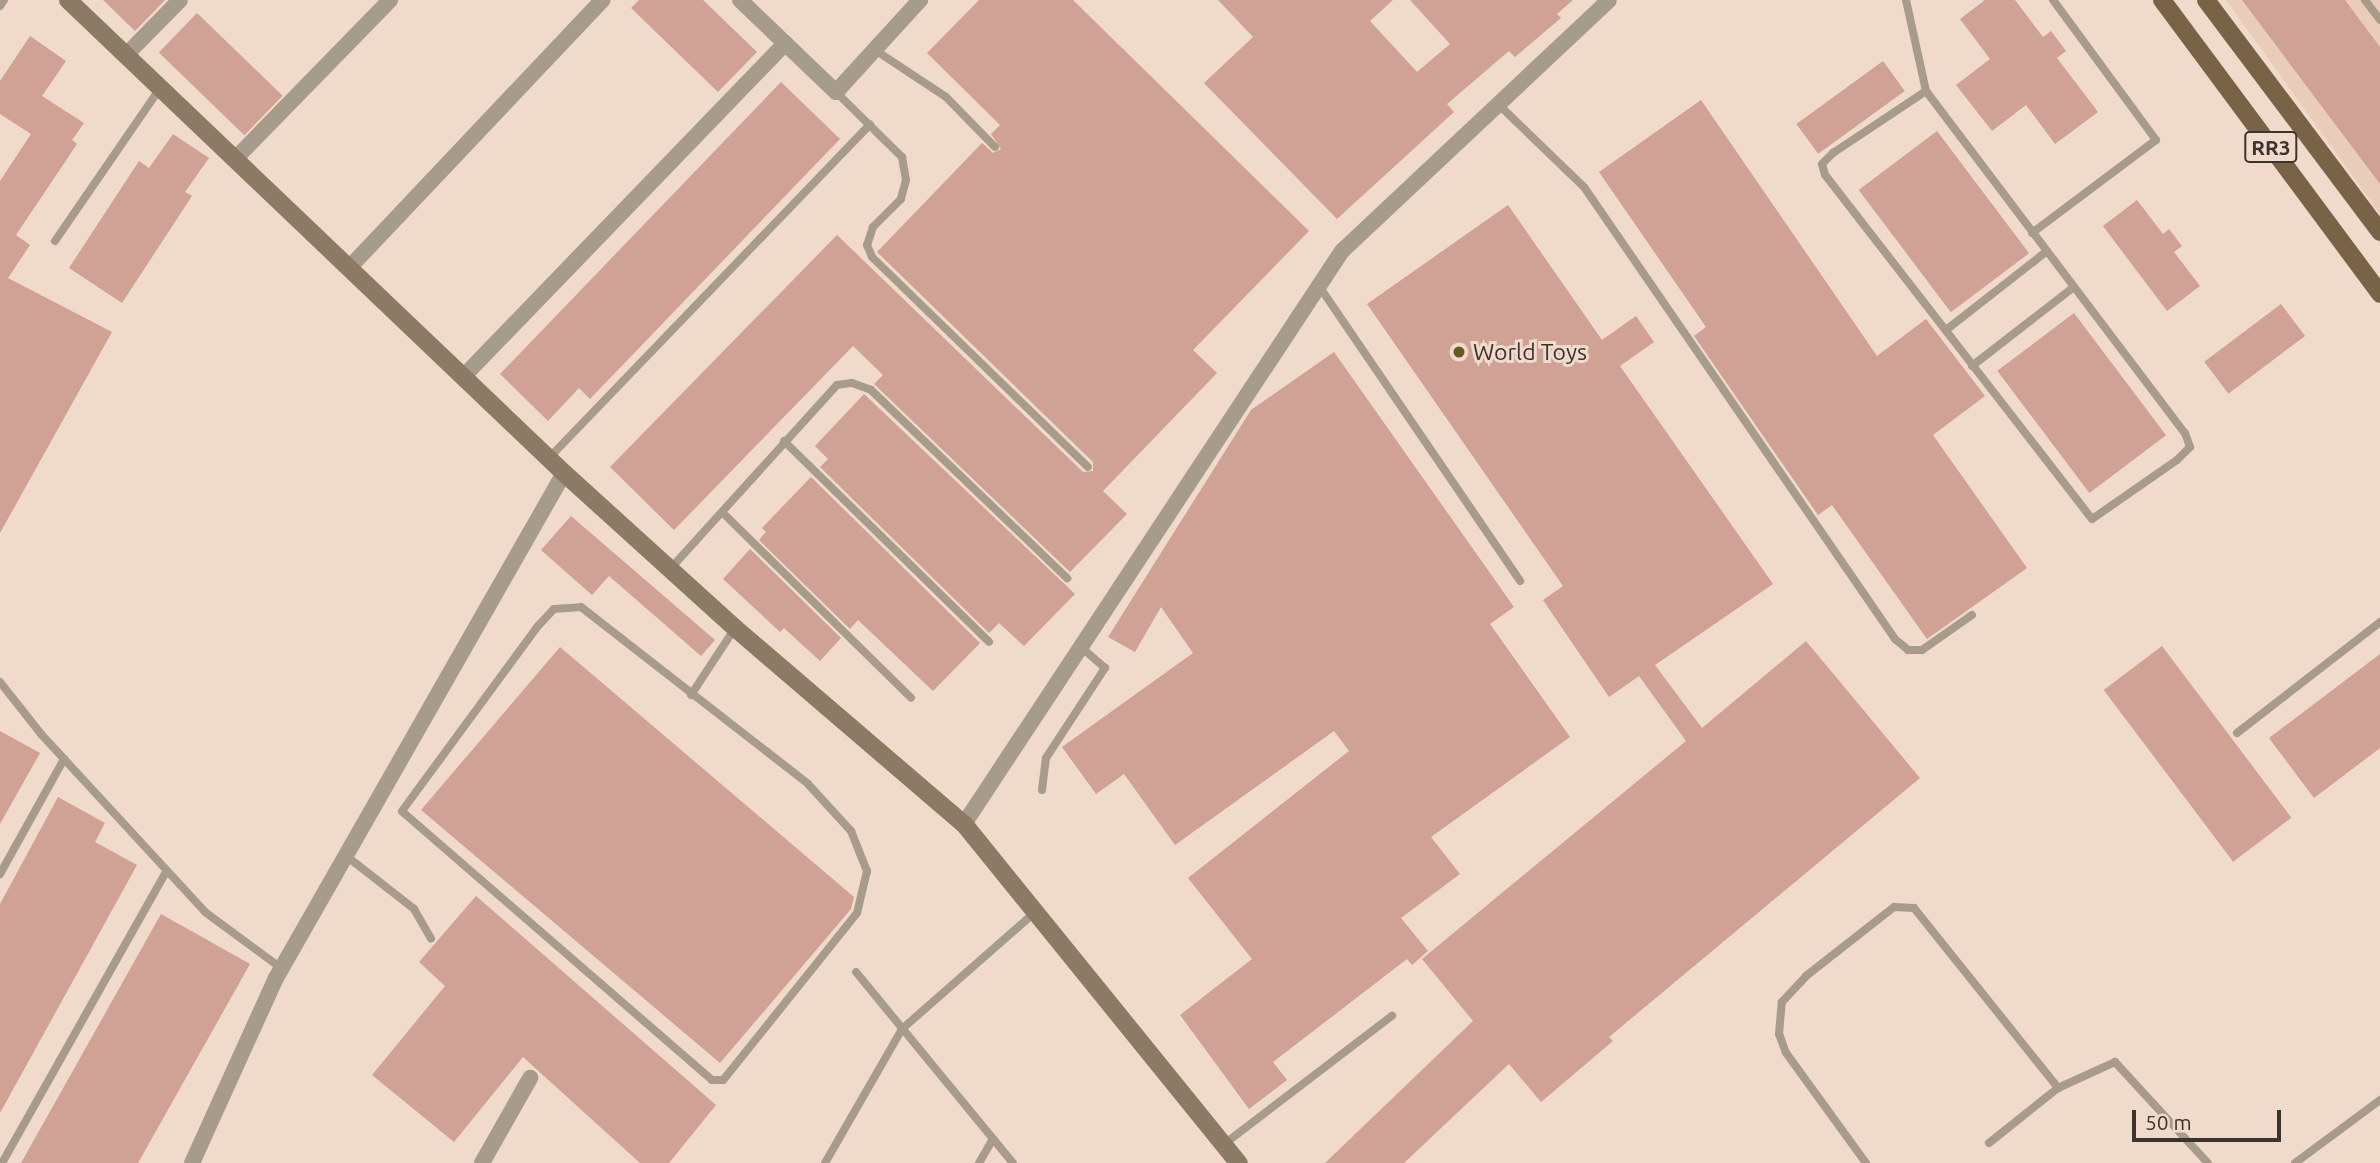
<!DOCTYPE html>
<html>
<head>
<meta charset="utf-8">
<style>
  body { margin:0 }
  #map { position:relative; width:2380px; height:1163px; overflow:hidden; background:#efdacb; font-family:Ubuntu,sans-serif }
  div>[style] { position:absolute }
  .built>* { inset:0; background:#e9cdba }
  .building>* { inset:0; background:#d0a195; transform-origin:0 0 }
  .lane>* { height:8px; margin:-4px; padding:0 4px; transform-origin:4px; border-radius:4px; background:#a79b8c }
  .street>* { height:16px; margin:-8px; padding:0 8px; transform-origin:8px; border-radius:8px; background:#a79b8c }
  .secondary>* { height:18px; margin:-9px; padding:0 9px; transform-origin:9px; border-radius:9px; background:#8c7b64 }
  .primary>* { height:18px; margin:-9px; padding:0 9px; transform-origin:9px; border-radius:9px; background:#786347 }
  .dots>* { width:19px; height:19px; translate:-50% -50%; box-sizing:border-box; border:4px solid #efdacb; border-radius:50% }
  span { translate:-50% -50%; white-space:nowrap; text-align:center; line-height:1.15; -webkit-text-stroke:6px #efdacb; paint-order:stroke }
  .shield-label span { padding:2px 5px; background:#efdacb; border:2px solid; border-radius:5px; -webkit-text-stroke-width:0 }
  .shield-label { font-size:21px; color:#3b332d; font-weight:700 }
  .poi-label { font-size:23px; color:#3b332d }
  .left { translate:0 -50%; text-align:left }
  .scale { position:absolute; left:2132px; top:1110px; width:149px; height:32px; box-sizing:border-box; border:4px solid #3b332d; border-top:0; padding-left:9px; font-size:21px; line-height:24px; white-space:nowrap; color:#3b332d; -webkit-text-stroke:5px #efdacb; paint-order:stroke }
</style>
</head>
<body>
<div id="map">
  <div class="built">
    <i style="clip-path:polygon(2226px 0,2380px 0,2380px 214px)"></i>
  </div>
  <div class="building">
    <i style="clip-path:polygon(103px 0,165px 0,135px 31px)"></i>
    <i style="clip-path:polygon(639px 0,703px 0,757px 52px,718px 92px,631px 8px)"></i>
    <i style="clip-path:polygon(979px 0,1073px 0,1309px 231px,1193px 350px,1217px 373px,1103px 491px,1127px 514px,1070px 572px,874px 384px,883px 375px,853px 346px,674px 530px,610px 467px,837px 235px,1083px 472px,1093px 471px,1093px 462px,877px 252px,982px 143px,993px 153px,1001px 149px,991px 134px,1000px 125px,927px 53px)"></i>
    <i style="clip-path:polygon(1218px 0,1393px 0,1370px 21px,1417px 72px,1450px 44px,1410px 0,1573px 0,1557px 14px,1561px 18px,1515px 57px,1509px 51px,1447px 104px,1454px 112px,1337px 219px,1204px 83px,1253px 37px)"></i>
    <i style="clip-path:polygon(1985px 0,2015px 0,2043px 37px,2051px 31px,2066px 51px,2057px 58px,2098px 112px,2055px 144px,2026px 105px,1992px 131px,1956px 85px,1990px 59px,1960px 19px)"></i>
    <i style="clip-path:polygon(2242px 0,2345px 0,2380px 47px,2380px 184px)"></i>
    <i style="left:197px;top:13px;width:119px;height:55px;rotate:44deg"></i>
    <i style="clip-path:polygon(30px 36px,66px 61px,42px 96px,84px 123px,72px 140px,77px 144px,16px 235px,30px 245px,8px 278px,112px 332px,0 533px,0 181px,31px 134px,0 114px,0 81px)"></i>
    <i style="left:1883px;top:61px;width:37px;height:107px;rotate:54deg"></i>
    <i style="clip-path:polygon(781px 82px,840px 139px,590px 399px,579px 388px,548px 421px,500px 374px)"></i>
    <i style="clip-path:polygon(1701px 100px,1877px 356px,1926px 319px,1985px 396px,1933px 435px,2027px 568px,1927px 639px,1832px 505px,1818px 515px,1694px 336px,1706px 327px,1599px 172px)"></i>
    <i style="left:1937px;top:131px;width:153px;height:98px;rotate:53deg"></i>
    <i style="clip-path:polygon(173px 134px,209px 158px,185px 192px,192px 196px,122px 303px,69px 268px,139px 161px,149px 168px)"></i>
    <i style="clip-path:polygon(2137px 200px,2163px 234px,2169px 229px,2182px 246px,2174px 252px,2200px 286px,2167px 311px,2103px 226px)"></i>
    <i style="clip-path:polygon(1508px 205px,1602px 340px,1636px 316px,1654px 342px,1620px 366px,1773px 584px,1655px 665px,1702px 728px,1806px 641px,1920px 778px,1609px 1037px,1613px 1041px,1541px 1102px,1509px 1064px,1404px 1163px,1325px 1163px,1473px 1021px,1422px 959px,1686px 741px,1639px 676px,1609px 697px,1543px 600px,1563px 586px,1367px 304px)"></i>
    <i style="left:2281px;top:304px;width:40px;height:96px;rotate:53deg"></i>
    <i style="left:2074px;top:313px;width:153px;height:96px;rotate:53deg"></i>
    <i style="clip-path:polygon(1334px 352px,1514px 607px,1490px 624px,1570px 737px,1431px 837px,1460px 874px,1401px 918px,1428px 951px,1412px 965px,1407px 959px,1273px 1062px,1287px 1080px,1249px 1109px,1180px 1015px,1252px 959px,1188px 878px,1349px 751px,1334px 731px,1175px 845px,1124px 774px,1096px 794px,1062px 747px,1193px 653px,1161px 607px,1135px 652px,1108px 637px,1251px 410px)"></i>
    <i style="clip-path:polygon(864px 394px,1075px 594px,1024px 646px,999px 623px,989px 633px,820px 467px,828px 459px,815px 446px)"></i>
    <i style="clip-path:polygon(811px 477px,980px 643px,933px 691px,858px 620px,850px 629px,759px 540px,766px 532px,762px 528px)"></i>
    <i style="clip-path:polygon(571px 516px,715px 640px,701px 656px,609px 576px,592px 595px,541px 550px)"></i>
    <i style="clip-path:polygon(750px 549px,841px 638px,820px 661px,784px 628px,780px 632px,723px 579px)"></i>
    <i style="left:2162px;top:646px;width:215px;height:73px;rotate:53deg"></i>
    <i style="clip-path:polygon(560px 647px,854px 897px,851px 909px,720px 1063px,421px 810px)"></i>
    <i style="clip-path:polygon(2380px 654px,2380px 748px,2314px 798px,2269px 738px)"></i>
    <i style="clip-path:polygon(0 731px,40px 753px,0 824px)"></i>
    <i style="clip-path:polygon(58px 797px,105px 823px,95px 842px,137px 865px,0 1113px,0 904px)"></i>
    <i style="clip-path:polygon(476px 896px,716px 1105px,669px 1163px,640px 1163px,523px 1057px,454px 1142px,372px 1075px,445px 986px,419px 962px)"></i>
    <i style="clip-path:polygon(161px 914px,250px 964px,138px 1163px,21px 1163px)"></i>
  </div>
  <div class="lane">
    <i style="left:1906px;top:0;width:93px;rotate:77.6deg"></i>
    <i style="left:2365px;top:0;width:25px;rotate:53deg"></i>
    <i style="left:0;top:6px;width:7px;rotate:-56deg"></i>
    <i style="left:875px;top:50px;width:85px;rotate:33.5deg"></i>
    <i style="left:946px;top:97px;width:70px;rotate:45.6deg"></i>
    <i style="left:1926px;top:91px;width:429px;rotate:52.9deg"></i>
    <i style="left:2185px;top:433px;width:15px;rotate:70deg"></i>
    <i style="left:2190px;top:447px;width:18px;rotate:135deg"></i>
    <i style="left:2177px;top:460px;width:103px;rotate:145.2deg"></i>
    <i style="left:2092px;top:519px;width:435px;rotate:-127.8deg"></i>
    <i style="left:1825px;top:175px;width:11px;rotate:-105deg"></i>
    <i style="left:1822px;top:164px;width:16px;rotate:-45deg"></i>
    <i style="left:1833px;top:153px;width:112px;rotate:-33.7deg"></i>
    <i style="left:836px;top:92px;width:93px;rotate:44.6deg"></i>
    <i style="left:902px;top:157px;width:23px;rotate:80deg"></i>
    <i style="left:906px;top:180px;width:20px;rotate:105deg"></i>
    <i style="left:901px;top:199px;width:40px;rotate:135deg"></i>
    <i style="left:873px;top:227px;width:19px;rotate:108deg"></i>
    <i style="left:867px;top:245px;width:13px;rotate:67deg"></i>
    <i style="left:872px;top:257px;width:301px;rotate:44.2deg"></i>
    <i style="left:1498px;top:104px;width:120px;rotate:44deg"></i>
    <i style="left:1584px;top:187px;width:549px;rotate:55.47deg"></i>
    <i style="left:1895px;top:639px;width:17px;rotate:40deg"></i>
    <i style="left:1908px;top:650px;width:14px"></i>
    <i style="left:1922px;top:650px;width:61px;rotate:-35deg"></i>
    <i style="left:2032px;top:233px;width:155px;rotate:-36.9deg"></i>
    <i style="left:2156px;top:140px;width:174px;rotate:-126.3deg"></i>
    <i style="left:55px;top:241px;width:186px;rotate:-55.5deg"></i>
    <i style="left:1319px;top:286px;width:357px;rotate:55.7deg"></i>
    <i style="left:1946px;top:330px;width:128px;rotate:-38deg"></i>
    <i style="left:1972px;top:366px;width:129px;rotate:-37.8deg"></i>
    <i style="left:784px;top:441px;width:287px;rotate:44.4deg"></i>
    <i style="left:549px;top:458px;width:463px;rotate:-46.1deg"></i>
    <i style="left:722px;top:512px;width:265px;rotate:44.5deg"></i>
    <i style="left:671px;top:568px;width:247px;rotate:-47.8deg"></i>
    <i style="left:837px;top:385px;width:15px;rotate:-8deg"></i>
    <i style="left:852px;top:383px;width:20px;rotate:20deg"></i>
    <i style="left:871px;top:390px;width:272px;rotate:43.8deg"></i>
    <i style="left:581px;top:607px;width:288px;rotate:37.9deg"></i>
    <i style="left:808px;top:784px;width:64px;rotate:47.5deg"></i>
    <i style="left:851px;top:831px;width:43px;rotate:68.2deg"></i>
    <i style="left:867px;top:871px;width:43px;rotate:103.4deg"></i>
    <i style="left:857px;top:913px;width:214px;rotate:128.7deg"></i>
    <i style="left:723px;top:1080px;width:11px;rotate:180deg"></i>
    <i style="left:712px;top:1080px;width:410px;rotate:-139.1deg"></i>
    <i style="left:402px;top:811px;width:230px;rotate:-53.7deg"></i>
    <i style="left:538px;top:626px;width:23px;rotate:-47deg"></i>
    <i style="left:554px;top:609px;width:27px;rotate:-4deg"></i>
    <i style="left:0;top:682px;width:66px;rotate:51.7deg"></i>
    <i style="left:41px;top:734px;width:242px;rotate:47.3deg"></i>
    <i style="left:205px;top:912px;width:94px;rotate:36.4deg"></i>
    <i style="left:691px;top:695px;width:80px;rotate:-56.7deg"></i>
    <i style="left:2237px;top:733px;width:181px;rotate:-37.8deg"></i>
    <i style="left:1042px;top:790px;width:32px;rotate:-83deg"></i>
    <i style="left:1046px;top:758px;width:108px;rotate:-56.8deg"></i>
    <i style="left:1105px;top:668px;width:35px;rotate:-139deg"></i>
    <i style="left:345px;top:855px;width:88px;rotate:38deg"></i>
    <i style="left:414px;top:909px;width:34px;rotate:60deg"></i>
    <i style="left:0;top:874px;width:132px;rotate:-60.9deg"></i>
    <i style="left:856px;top:972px;width:247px;rotate:50.6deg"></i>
    <i style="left:1989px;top:1143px;width:88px;rotate:-38.6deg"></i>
    <i style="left:2058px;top:1088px;width:63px;rotate:-24.5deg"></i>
    <i style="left:2115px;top:1062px;width:137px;rotate:47.4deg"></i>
    <i style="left:1223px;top:1145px;width:213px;rotate:-37.4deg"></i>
    <i style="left:2px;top:1163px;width:334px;rotate:-60.6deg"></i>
    <i style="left:825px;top:1163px;width:155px;rotate:-60.1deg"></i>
    <i style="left:902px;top:1029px;width:177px;rotate:-41.3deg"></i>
    <i style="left:979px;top:1163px;width:28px;rotate:-60deg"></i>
    <i style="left:1866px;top:1163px;width:136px;rotate:-126deg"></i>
    <i style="left:1786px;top:1053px;width:20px;rotate:-110deg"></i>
    <i style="left:1779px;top:1034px;width:32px;rotate:-85deg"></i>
    <i style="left:1782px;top:1002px;width:35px;rotate:-47deg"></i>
    <i style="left:1806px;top:976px;width:112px;rotate:-38.1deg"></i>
    <i style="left:1894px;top:907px;width:20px;rotate:3deg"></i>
    <i style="left:1914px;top:908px;width:231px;rotate:51.3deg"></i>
    <i style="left:2295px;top:1163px;width:106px;rotate:-36.5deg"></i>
  </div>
  <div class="street">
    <i style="left:740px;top:0;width:133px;rotate:43.8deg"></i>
    <i style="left:836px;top:92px;width:125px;rotate:-47.6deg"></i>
    <i style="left:126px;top:55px;width:77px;rotate:-45.5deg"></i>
    <i style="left:235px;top:159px;width:222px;rotate:-45.7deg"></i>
    <i style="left:349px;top:268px;width:369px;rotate:-46.6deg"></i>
    <i style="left:463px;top:377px;width:464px;rotate:-46deg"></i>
    <i style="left:964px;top:824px;width:686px;rotate:-56.59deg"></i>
    <i style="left:1342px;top:251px;width:366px;rotate:-43.2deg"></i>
    <i style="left:192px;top:1163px;width:203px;rotate:-65.6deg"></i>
    <i style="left:276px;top:978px;width:581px;rotate:-60.3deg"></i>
    <i style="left:482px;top:1163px;width:98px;rotate:-60.5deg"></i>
  </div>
  <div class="secondary">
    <i style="left:68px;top:0;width:685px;rotate:43.64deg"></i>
    <i style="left:564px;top:473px;width:231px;rotate:42.2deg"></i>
    <i style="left:735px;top:628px;width:301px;rotate:40.6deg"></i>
    <i style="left:964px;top:824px;width:437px;rotate:51deg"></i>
  </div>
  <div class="primary">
    <i style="left:2162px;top:0;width:366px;rotate:53.4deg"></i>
    <i style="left:2206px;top:0;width:290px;rotate:53.1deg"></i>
  </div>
  <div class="dots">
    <i style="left:1459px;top:352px;background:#665926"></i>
  </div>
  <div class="shield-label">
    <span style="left:2271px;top:147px">RR3</span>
  </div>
  <div class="poi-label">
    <span class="left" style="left:1473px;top:352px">World Toys</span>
  </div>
  <div class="scale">50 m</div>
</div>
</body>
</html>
